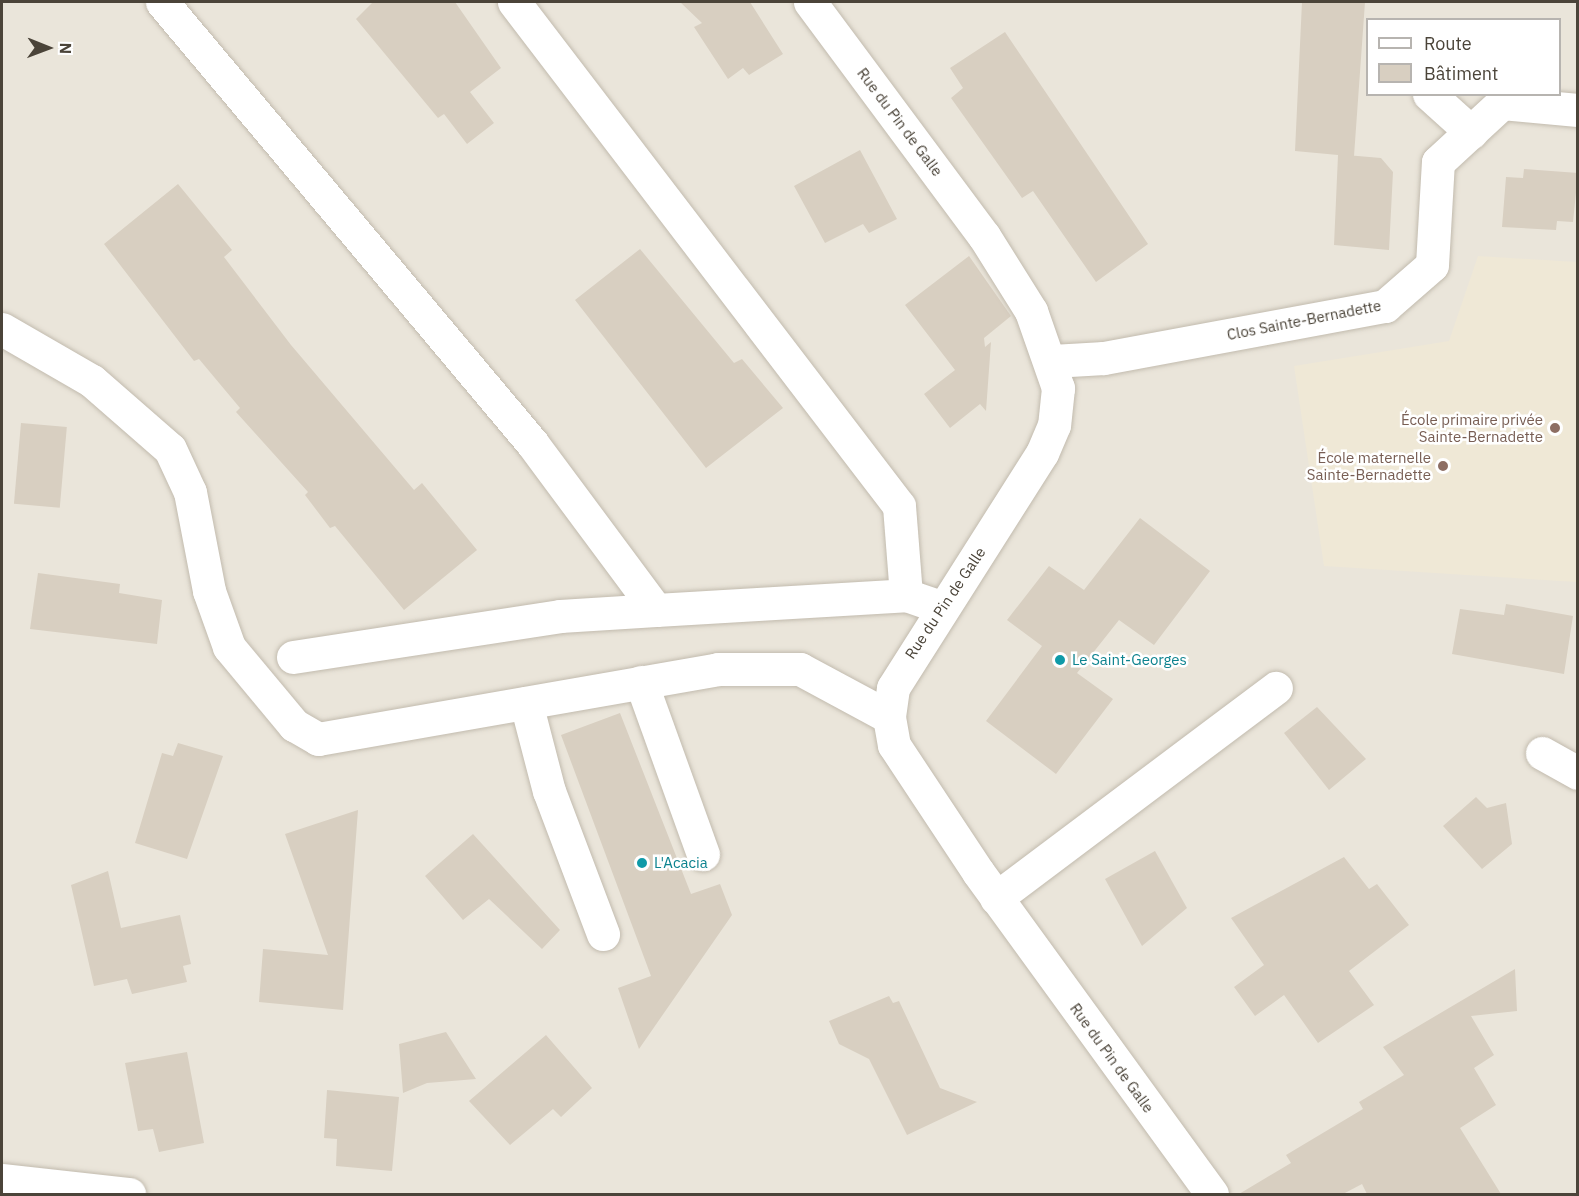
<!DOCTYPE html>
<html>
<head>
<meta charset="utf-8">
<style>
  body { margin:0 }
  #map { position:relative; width:1579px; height:1196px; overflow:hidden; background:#f6f3ec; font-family:"IBM Plex Sans",sans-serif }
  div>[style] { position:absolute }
  .residential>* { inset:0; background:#eae5da }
  .education>* { inset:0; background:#efe8d6 }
  .building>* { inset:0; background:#d8cfc1; transform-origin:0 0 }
  .roads { filter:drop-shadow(0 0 2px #c2bbae) drop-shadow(0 0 2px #c2bbae) }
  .minor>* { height:33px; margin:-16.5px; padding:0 16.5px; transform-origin:16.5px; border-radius:16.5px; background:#fff }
  .dots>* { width:16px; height:16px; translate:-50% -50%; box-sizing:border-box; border:3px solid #fff; border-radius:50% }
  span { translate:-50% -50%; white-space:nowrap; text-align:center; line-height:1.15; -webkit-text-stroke:5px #fff; paint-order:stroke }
  .street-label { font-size:15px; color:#4b4439 }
  .education-label { font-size:15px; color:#785e54 }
  .right { translate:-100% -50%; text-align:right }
  .culture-label { font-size:15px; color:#0d838f }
  .left { translate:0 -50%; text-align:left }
  .frame { position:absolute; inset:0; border:3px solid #4b4439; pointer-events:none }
  .legend { position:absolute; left:1366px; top:18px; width:195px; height:78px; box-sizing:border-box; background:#fff; border:2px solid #b7b4b0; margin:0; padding:8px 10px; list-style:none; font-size:18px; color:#4b4439 }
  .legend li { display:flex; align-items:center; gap:12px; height:30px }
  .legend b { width:30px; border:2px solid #b7b4b0 }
  .north { position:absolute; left:18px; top:18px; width:60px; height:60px; -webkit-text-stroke:4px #fff; paint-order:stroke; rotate:91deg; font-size:16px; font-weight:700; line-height:24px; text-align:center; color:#4b4439 }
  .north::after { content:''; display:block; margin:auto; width:21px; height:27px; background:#4b4439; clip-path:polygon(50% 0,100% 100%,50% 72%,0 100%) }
</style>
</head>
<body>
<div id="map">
  <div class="residential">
    <i style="clip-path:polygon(evenodd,2px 2px,1577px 2px,1577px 1194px,2px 1194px,2px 2px,1368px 20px,1560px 20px,1560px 94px,1368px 94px,1368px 20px)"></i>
  </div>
  <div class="education">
    <i style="clip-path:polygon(1478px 256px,1577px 262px,1577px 582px,1324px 566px,1294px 366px,1449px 341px)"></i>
  </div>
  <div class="building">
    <i style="clip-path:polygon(373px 2px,455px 2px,501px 68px,470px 92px,494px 123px,467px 144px,444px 114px,438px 118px,356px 19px)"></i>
    <i style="clip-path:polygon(680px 2px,750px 2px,783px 54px,749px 75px,743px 68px,728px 79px,694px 27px,702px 23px)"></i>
    <i style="clip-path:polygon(1302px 2px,1365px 2px,1354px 156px,1346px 155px,1381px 158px,1393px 172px,1389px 250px,1334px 245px,1338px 155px,1295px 151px)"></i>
    <i style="clip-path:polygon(1005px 32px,1148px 244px,1096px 282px,1033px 191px,1022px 198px,951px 98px,963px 88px,950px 68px)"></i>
    <i style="clip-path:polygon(860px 150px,897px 219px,869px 233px,863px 224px,825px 243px,794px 186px)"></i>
    <i style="clip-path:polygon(1524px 169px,1578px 173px,1573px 222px,1557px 221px,1556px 230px,1502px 227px,1506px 177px,1523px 178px)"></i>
    <i style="clip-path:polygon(178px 184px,232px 250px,224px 257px,291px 345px,414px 490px,422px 483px,477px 550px,404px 610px,335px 526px,330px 528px,305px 495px,308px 492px,236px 412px,240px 408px,199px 359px,194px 361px,104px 244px)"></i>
    <i style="clip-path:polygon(640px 249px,734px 363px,742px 359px,783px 408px,706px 468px,575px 300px)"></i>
    <i style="clip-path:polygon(969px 256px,1011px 316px,984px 338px,985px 347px,991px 342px,986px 411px,980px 404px,950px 428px,924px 394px,955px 370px,905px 305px)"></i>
    <i style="left:21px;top:423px;width:46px;height:81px;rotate:5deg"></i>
    <i style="clip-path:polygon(1140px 518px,1210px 571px,1154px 645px,1119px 620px,1077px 673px,1113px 699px,1056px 774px,986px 721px,1042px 646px,1007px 620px,1049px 566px,1084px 590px)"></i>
    <i style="clip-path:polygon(38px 573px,120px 584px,119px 593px,162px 600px,157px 644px,30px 629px)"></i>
    <i style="clip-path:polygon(1506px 604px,1573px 616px,1564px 674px,1452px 654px,1460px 609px,1504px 615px)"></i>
    <i style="clip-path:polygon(1317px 707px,1366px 759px,1329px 790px,1284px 733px)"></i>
    <i style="clip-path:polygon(620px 713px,691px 894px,720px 884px,732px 915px,639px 1049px,618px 988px,651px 976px,561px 735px)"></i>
    <i style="clip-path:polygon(178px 743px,223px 756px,187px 859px,135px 843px,162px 753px,173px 756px)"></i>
    <i style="clip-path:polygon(1476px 797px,1487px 808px,1506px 803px,1512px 844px,1482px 869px,1443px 826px)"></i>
    <i style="clip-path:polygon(358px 810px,343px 1010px,259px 1002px,263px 949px,328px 955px,285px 834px)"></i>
    <i style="clip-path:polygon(473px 834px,560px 930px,542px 949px,489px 899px,463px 920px,425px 876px)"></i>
    <i style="clip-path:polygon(1155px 851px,1187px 908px,1142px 946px,1105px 879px)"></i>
    <i style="clip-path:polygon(1344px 857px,1369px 889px,1377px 884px,1409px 925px,1349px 971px,1374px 1005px,1318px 1043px,1284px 995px,1255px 1016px,1234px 987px,1264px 965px,1231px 918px)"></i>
    <i style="clip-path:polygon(108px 871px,121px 928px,180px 915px,191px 964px,183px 966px,187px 982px,132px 994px,127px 979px,94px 986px,71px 885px)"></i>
    <i style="clip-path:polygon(1515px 969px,1517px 1011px,1471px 1016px,1494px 1055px,1474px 1068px,1496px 1105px,1460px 1128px,1501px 1194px,1367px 1194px,1362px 1184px,1343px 1194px,1239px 1194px,1291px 1163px,1286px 1155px,1363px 1109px,1359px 1102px,1404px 1075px,1383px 1047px)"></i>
    <i style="clip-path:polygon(889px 996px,893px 1003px,899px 1001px,940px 1088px,977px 1102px,907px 1135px,869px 1059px,839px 1044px,829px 1021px)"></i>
    <i style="clip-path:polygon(446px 1032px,476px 1079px,427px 1083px,403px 1093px,399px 1044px)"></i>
    <i style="clip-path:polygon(546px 1035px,592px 1088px,561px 1117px,553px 1109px,510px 1145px,469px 1101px)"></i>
    <i style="clip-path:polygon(187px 1052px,204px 1143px,159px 1152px,153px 1129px,138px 1131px,125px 1063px)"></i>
    <i style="clip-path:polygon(327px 1090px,399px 1097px,392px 1171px,336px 1166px,337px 1139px,324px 1138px)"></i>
  </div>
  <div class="roads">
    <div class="minor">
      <i style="left:162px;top:2px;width:576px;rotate:50deg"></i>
      <i style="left:532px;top:443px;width:208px;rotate:53.4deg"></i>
      <i style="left:656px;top:610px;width:250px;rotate:-3.4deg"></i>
      <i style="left:906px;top:595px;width:37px;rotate:19deg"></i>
      <i style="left:514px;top:2px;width:634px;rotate:52.62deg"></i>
      <i style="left:899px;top:506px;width:89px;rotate:85.5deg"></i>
      <i style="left:810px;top:2px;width:292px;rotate:53.4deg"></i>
      <i style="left:984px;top:236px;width:89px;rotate:57.9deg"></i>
      <i style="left:1031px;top:311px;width:82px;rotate:70.7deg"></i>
      <i style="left:1058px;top:388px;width:37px;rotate:96deg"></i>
      <i style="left:1054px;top:425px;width:30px;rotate:113deg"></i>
      <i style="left:1042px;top:453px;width:278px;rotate:122.4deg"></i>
      <i style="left:893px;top:688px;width:29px;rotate:98deg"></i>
      <i style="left:889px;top:717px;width:28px;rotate:80deg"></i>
      <i style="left:894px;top:745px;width:152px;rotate:56.5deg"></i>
      <i style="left:978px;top:872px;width:398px;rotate:54deg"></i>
      <i style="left:1429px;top:94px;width:57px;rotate:42.1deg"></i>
      <i style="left:2px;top:329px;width:104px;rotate:30deg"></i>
      <i style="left:92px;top:381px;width:103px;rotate:41.1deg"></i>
      <i style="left:170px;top:449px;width:47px;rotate:65.1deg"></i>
      <i style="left:190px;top:492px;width:101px;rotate:79.1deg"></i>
      <i style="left:209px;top:591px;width:59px;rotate:70.3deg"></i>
      <i style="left:229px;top:647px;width:102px;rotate:50.2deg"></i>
      <i style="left:294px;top:725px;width:28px;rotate:30deg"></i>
      <i style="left:318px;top:739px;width:406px;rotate:-9.9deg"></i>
      <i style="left:718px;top:669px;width:82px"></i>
      <i style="left:800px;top:669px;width:101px;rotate:28.3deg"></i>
      <i style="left:1052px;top:361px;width:52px;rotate:-3.3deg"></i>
      <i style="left:1104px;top:358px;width:286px;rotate:-10.5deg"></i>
      <i style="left:1385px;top:306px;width:62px;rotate:-41.1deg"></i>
      <i style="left:1432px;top:265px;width:103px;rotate:-86.7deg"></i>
      <i style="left:1438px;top:162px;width:87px;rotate:-42.7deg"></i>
      <i style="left:1502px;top:103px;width:76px;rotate:5.3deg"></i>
      <i style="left:293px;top:657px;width:270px;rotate:-8.7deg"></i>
      <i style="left:560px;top:616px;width:96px;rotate:-3.6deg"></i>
      <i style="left:641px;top:682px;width:183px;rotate:70.2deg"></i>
      <i style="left:526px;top:703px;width:91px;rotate:75.4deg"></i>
      <i style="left:549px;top:791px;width:153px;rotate:69.3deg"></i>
      <i style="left:1542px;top:753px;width:41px;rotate:29.1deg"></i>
      <i style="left:996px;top:898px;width:350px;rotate:-36.9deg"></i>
      <i style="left:2px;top:1180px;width:128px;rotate:6.3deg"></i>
    </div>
  </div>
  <div class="dots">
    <i style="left:1555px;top:428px;background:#8d6e63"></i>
    <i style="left:1443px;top:466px;background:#8d6e63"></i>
    <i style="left:1060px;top:660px;background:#0f9aa8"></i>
    <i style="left:642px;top:863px;background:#0f9aa8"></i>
  </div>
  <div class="street-label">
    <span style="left:900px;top:122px;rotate:53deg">Rue du Pin de Galle</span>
    <span style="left:1304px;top:320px;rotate:-11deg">Clos Sainte-Bernadette</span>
    <span style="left:945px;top:603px;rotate:-56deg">Rue du Pin de Galle</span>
    <span style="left:1112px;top:1058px;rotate:54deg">Rue du Pin de Galle</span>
  </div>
  <div class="education-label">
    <span class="right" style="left:1543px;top:428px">École primaire privée<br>Sainte-Bernadette</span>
    <span class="right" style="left:1431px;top:466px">École maternelle<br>Sainte-Bernadette</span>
  </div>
  <div class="culture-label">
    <span class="left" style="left:1072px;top:660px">Le Saint-Georges</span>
    <span class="left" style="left:654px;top:863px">L'Acacia</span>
  </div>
  <div class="frame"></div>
  <ul class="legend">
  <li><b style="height:8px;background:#fff"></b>Route</li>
  <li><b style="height:16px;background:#d8cfc1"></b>Bâtiment</li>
  </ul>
  <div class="north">N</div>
</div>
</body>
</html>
